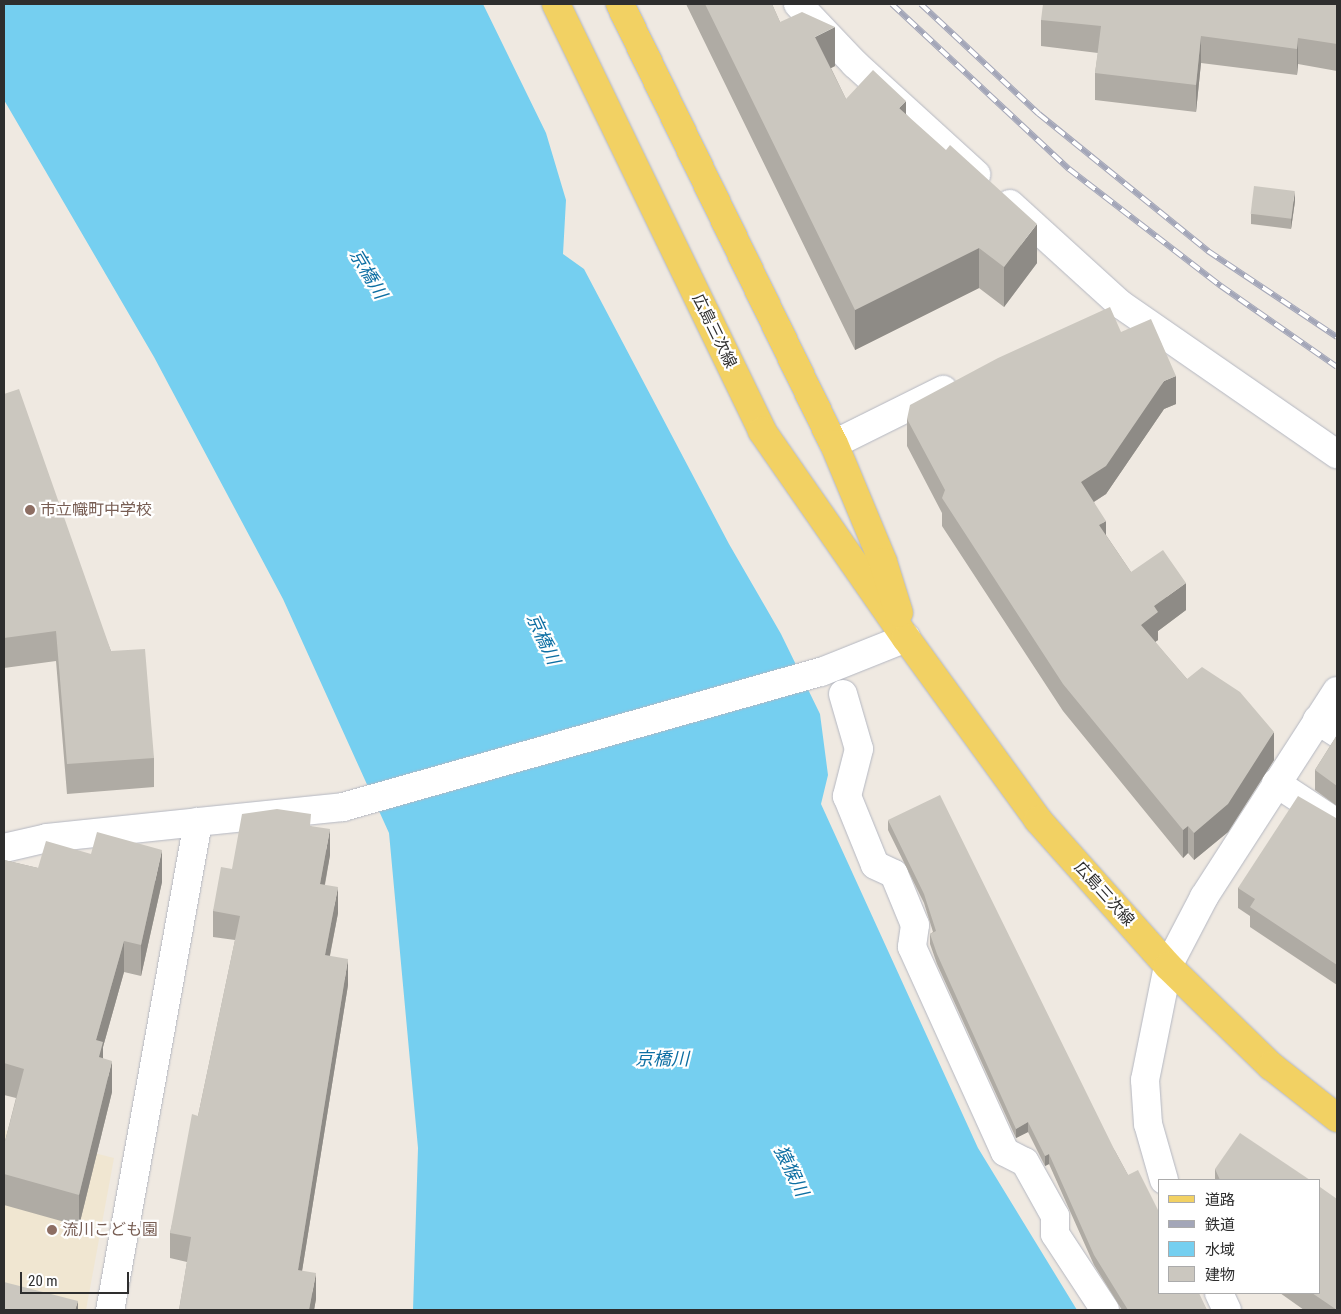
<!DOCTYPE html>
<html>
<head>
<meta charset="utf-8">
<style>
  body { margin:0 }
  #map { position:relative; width:1341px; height:1314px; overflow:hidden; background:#efe9e1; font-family:"Roboto Condensed","Noto Sans JP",sans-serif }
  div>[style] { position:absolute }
  .education>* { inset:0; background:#f0e6d1 }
  .water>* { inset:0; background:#75cff0 }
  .roads { filter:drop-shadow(0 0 1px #b4b7c1) drop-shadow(0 0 1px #b4b7c1) }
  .street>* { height:28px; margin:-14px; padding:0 14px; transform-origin:14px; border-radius:14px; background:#fff }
  .secondary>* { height:28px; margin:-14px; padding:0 14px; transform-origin:14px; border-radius:14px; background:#fff }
  .primary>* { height:28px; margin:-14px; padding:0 14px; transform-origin:14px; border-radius:14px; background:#f2d163 }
  .rail>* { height:5.5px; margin-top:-2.75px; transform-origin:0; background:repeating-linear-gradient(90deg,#fff 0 11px,#a3a6b8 0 22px); box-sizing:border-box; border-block:1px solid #a3a6b8 }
  .wall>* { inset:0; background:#afaba4 }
  .shaded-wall>* { inset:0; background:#8e8b86 }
  .building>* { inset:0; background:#cbc7bf; transform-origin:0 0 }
  .dots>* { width:14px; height:14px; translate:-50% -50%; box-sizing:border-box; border:2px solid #fff; border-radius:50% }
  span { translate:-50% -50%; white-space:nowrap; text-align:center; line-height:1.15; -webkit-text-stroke:4.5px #fff; paint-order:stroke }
  .street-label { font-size:16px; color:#2e2e2e }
  .education-label { font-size:16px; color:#785e54 }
  .left { translate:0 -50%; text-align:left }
  .water-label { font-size:18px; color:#0d6fa3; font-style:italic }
  .frame { position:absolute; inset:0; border:5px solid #2e2e2e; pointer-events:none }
  .legend { position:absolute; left:1158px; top:1179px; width:162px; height:115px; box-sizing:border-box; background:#fff; border:1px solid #ababab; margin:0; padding:6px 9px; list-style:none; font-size:15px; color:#2e2e2e }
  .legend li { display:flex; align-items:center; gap:10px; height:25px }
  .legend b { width:25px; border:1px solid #ababab }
  .scale { position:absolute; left:20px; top:1272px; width:109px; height:22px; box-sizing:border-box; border:2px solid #2e2e2e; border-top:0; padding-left:6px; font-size:15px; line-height:18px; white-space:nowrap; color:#2e2e2e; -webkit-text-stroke:4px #fff; paint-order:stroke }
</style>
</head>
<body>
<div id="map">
  <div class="education">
    <i style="clip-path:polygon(4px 1130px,114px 1158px,86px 1310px,33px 1310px,4px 1302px)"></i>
  </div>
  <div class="water">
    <i style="clip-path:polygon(4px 4px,483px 4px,546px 133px,566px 200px,563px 254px,584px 269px,729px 544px,781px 634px,820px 714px,828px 775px,821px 804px,978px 1148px,1077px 1310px,413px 1310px,418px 1148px,389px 833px,283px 599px,154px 357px,4px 100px)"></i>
  </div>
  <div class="roads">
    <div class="street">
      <i style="left:798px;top:4px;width:83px;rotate:46.5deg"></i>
      <i style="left:855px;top:64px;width:164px;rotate:42.3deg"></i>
      <i style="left:1010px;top:204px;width:149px;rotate:42.3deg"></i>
      <i style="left:1120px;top:304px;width:264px;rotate:34.7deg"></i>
      <i style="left:834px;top:444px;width:122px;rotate:-26.4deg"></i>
      <i style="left:843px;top:694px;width:57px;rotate:73.8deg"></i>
      <i style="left:859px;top:749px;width:49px;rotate:104.3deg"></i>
      <i style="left:847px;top:796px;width:74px;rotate:67.9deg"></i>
      <i style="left:875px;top:865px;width:21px;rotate:25deg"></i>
      <i style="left:894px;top:874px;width:55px;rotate:67.6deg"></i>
      <i style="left:915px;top:925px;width:22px;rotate:98deg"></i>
      <i style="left:912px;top:947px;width:225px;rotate:65.6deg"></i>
      <i style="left:1005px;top:1152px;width:22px;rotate:27deg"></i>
      <i style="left:1025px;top:1162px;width:62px;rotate:60.9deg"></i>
      <i style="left:1055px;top:1216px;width:18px;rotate:90deg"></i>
      <i style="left:1055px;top:1234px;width:91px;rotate:56.7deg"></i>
      <i style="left:1317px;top:720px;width:24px;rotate:33deg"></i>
      <i style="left:1276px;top:783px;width:73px;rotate:33.3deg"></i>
      <i style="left:198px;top:822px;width:146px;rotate:-5.9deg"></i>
      <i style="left:343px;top:807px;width:497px;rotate:-15.8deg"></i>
      <i style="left:821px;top:672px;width:92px;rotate:-21.8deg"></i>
      <i style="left:1168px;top:966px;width:78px;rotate:-62.4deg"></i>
      <i style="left:1204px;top:897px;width:245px;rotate:-57.2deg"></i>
    </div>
    <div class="secondary">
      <i style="left:4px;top:848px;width:44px;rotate:-13.1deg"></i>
      <i style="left:47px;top:838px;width:152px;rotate:-6deg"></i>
      <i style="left:198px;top:822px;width:496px;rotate:100.2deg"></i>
      <i style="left:1164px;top:1180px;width:58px;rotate:-105.9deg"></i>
      <i style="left:1148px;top:1124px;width:44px;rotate:-93.9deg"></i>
      <i style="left:1145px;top:1080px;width:116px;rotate:-78.6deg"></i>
      <i style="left:1219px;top:1293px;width:19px;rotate:65deg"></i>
    </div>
    <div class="primary">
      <i style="left:556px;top:4px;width:474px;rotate:64.2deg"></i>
      <i style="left:762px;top:431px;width:252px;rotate:55.2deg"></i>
      <i style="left:906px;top:638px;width:225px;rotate:54deg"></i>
      <i style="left:1038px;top:820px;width:195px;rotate:48.3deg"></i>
      <i style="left:1168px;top:966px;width:144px;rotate:44.2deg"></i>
      <i style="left:1271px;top:1066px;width:84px;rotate:38.2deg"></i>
      <i style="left:620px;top:4px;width:489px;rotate:64.1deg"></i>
      <i style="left:834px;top:444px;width:128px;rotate:67.4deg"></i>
      <i style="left:883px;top:562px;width:53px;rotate:72.6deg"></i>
    </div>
  </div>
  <div class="rail">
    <i style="left:892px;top:4px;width:242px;rotate:43deg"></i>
    <i style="left:1069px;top:169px;width:192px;rotate:37.6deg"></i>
    <i style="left:1221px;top:286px;width:141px;rotate:34.9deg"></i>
    <i style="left:921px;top:4px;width:161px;rotate:43deg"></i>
    <i style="left:1039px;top:114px;width:218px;rotate:39deg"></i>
    <i style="left:1208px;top:251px;width:155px;rotate:33.7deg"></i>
  </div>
  <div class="wall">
    <i style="clip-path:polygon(686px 4px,772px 4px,780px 22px,835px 66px,831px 68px,846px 99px,906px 114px,1037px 263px,1004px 307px,979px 288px,855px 350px)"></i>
    <i style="clip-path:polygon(1337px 4px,1337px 71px,1298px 64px,1297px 75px,1201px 63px,1196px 112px,1095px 100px,1095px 73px,1098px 53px,1041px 46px,1041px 20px)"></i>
    <i style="clip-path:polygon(1295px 201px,1291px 229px,1251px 224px,1251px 214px)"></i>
    <i style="clip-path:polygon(1121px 332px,1176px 404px,1164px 409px,1106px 494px,1094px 502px,1106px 535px,1131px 572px,1186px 610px,1158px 631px,1158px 640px,1155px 642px,1187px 679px,1274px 760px,1228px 832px,1194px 860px,1188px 853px,1183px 858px,1063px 711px,942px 526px,942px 513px,907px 446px,907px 419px)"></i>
    <i style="clip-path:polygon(4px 394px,111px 651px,154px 758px,154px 787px,67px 794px,56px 661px,4px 668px)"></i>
    <i style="clip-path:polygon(1337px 735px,1337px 806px,1315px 790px,1315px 770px)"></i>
    <i style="clip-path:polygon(1337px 818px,1337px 985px,1250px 927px,1250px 916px,1238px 908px,1238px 888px)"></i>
    <i style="clip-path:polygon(888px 820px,1115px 1151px,1128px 1175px,1207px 1310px,1122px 1310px,1094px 1265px,1049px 1164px,1045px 1166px,1028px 1132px,1016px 1138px,937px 964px,930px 944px,930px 934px,933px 932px,924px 903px,888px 830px)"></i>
    <i style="clip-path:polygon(311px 826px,330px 855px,325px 885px,338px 913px,330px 956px,348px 985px,302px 1271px,316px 1299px,314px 1310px,179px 1310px,187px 1262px,170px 1258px,170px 1233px,198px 1116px,235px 940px,213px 937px,213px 911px,232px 869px)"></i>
    <i style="clip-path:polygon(4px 860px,38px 868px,162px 882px,141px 976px,124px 972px,103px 1047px,103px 1058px,112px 1092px,79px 1226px,4px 1205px,4px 1145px,16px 1098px,4px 1095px)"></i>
    <i style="clip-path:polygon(1215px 1169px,1310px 1180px,1215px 1180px)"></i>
    <i style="clip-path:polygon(1280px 1293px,1320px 1293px,1337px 1310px,1304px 1310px)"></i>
  </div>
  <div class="shaded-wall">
    <i style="clip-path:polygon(835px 27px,835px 66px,815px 76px,815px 37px)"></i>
    <i style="clip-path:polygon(1201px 36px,1201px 63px,1196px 112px,1196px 85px)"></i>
    <i style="clip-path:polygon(1298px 38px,1298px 64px,1297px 75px,1297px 49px)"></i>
    <i style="clip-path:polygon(906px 101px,906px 140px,899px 108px)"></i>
    <i style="clip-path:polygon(1295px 191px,1295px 201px,1291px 229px,1291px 219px)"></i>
    <i style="clip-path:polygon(1037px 224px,1037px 263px,1004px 307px,1004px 267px)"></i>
    <i style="clip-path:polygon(979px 248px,979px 288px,855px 350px,855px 310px)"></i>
    <i style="clip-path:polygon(1176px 376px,1176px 404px,1164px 409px,1106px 494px,1081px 510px,1081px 482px,1164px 381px)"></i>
    <i style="clip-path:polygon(1106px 521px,1106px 548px,1099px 525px)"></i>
    <i style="clip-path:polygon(1186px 583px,1186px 610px,1158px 631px,1158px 640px,1141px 652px,1141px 625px,1154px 606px)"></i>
    <i style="clip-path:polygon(1274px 732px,1274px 760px,1228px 832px,1194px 860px,1194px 833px)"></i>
    <i style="clip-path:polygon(1188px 826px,1188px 853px,1183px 858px,1183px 830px)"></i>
    <i style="clip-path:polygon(330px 829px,330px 855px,320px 910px,320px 884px)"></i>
    <i style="clip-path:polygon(162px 850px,162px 882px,141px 976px,141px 945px)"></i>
    <i style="clip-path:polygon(338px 887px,338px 913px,325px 980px,325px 955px)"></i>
    <i style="clip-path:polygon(124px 941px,124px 972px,103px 1047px,103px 1073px,99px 1088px,96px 1040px)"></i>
    <i style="clip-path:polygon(348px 959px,348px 985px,298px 1296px,298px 1270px)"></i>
    <i style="clip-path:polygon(112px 1061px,112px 1092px,79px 1226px,79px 1195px)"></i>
    <i style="clip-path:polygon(1028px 1122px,1028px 1132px,1016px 1138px,1016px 1129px)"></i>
    <i style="clip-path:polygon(1049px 1154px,1049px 1164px,1045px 1166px,1045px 1156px)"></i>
    <i style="clip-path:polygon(316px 1273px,316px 1299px,314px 1310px,309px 1310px)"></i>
    <i style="clip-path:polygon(78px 1301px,78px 1310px,75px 1310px)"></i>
  </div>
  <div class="building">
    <i style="clip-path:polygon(705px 4px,772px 4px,780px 22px,802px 12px,835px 27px,815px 37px,846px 99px,873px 70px,906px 101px,899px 108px,946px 150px,950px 145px,1037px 224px,1004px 267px,979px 248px,855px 310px)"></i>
    <i style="clip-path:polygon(1043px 4px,1337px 4px,1337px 44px,1298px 38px,1297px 49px,1201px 36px,1196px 85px,1095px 73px,1101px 26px,1041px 20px)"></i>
    <i style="left:1254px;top:186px;width:41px;height:28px;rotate:7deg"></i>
    <i style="clip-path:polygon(1110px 307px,1121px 332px,1151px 319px,1176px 376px,1164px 381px,1106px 466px,1081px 482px,1106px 521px,1099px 525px,1131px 572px,1163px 550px,1186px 583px,1154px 606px,1158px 612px,1141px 625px,1187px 679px,1202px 667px,1240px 692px,1274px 732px,1228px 804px,1194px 833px,1188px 826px,1183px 830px,1063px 684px,942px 498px,945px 490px,907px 419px,910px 405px,998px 358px)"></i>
    <i style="clip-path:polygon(19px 389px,111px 651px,145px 649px,154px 758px,67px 764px,56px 631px,4px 638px,4px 394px)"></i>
    <i style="clip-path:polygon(1337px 735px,1337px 786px,1315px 770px)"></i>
    <i style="clip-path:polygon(940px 795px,1115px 1151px,1128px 1175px,1138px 1170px,1160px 1214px,1160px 1293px,1199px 1293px,1207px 1310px,1128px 1310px,1094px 1255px,1049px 1154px,1045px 1156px,1028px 1122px,1016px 1129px,937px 954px,930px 934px,936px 931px,924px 894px,888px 820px)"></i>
    <i style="clip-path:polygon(1298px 796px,1336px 818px,1337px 818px,1337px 965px,1250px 907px,1255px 899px,1238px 888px)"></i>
    <i style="clip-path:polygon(277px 809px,311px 814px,310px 826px,330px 829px,320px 884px,338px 887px,325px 955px,348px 959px,298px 1270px,316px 1273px,309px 1310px,179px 1310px,191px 1237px,170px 1233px,192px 1114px,198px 1116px,240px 916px,213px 911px,221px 867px,232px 869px,242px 814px)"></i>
    <i style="clip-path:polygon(97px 832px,162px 850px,141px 945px,124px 941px,96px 1040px,103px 1042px,99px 1057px,112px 1061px,79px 1195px,4px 1174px,4px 1145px,24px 1069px,4px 1063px,4px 860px,38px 868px,46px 841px,91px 854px)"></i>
    <i style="clip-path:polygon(1240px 1133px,1310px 1180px,1220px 1180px,1215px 1169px)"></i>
    <i style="clip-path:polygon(1320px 1187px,1337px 1199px,1337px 1310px,1312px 1293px,1320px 1293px)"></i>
    <i style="clip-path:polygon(4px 1282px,78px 1301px,75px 1310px,4px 1310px)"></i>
  </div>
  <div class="dots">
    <i style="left:30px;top:510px;background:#8d6e63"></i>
    <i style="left:52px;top:1230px;background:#8d6e63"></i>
  </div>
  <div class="street-label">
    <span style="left:714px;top:331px;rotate:64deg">広島三次線</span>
    <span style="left:1104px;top:894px;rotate:48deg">広島三次線</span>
  </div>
  <div class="education-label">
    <span class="left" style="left:40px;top:510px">市立幟町中学校</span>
    <span class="left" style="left:62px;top:1230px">流川こども園</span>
  </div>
  <div class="water-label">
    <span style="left:368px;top:274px;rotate:59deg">京橋川</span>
    <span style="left:543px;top:639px;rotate:65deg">京橋川</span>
    <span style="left:662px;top:1059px">京橋川</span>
    <span style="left:791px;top:1171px;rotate:64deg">猿猴川</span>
  </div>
  <div class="frame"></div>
  <ul class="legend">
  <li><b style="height:6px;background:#f2d163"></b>道路</li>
  <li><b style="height:6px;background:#a3a6b8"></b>鉄道</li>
  <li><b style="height:14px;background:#75cff0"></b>水域</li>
  <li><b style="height:14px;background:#cbc7bf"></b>建物</li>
  </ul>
  <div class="scale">20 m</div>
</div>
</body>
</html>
